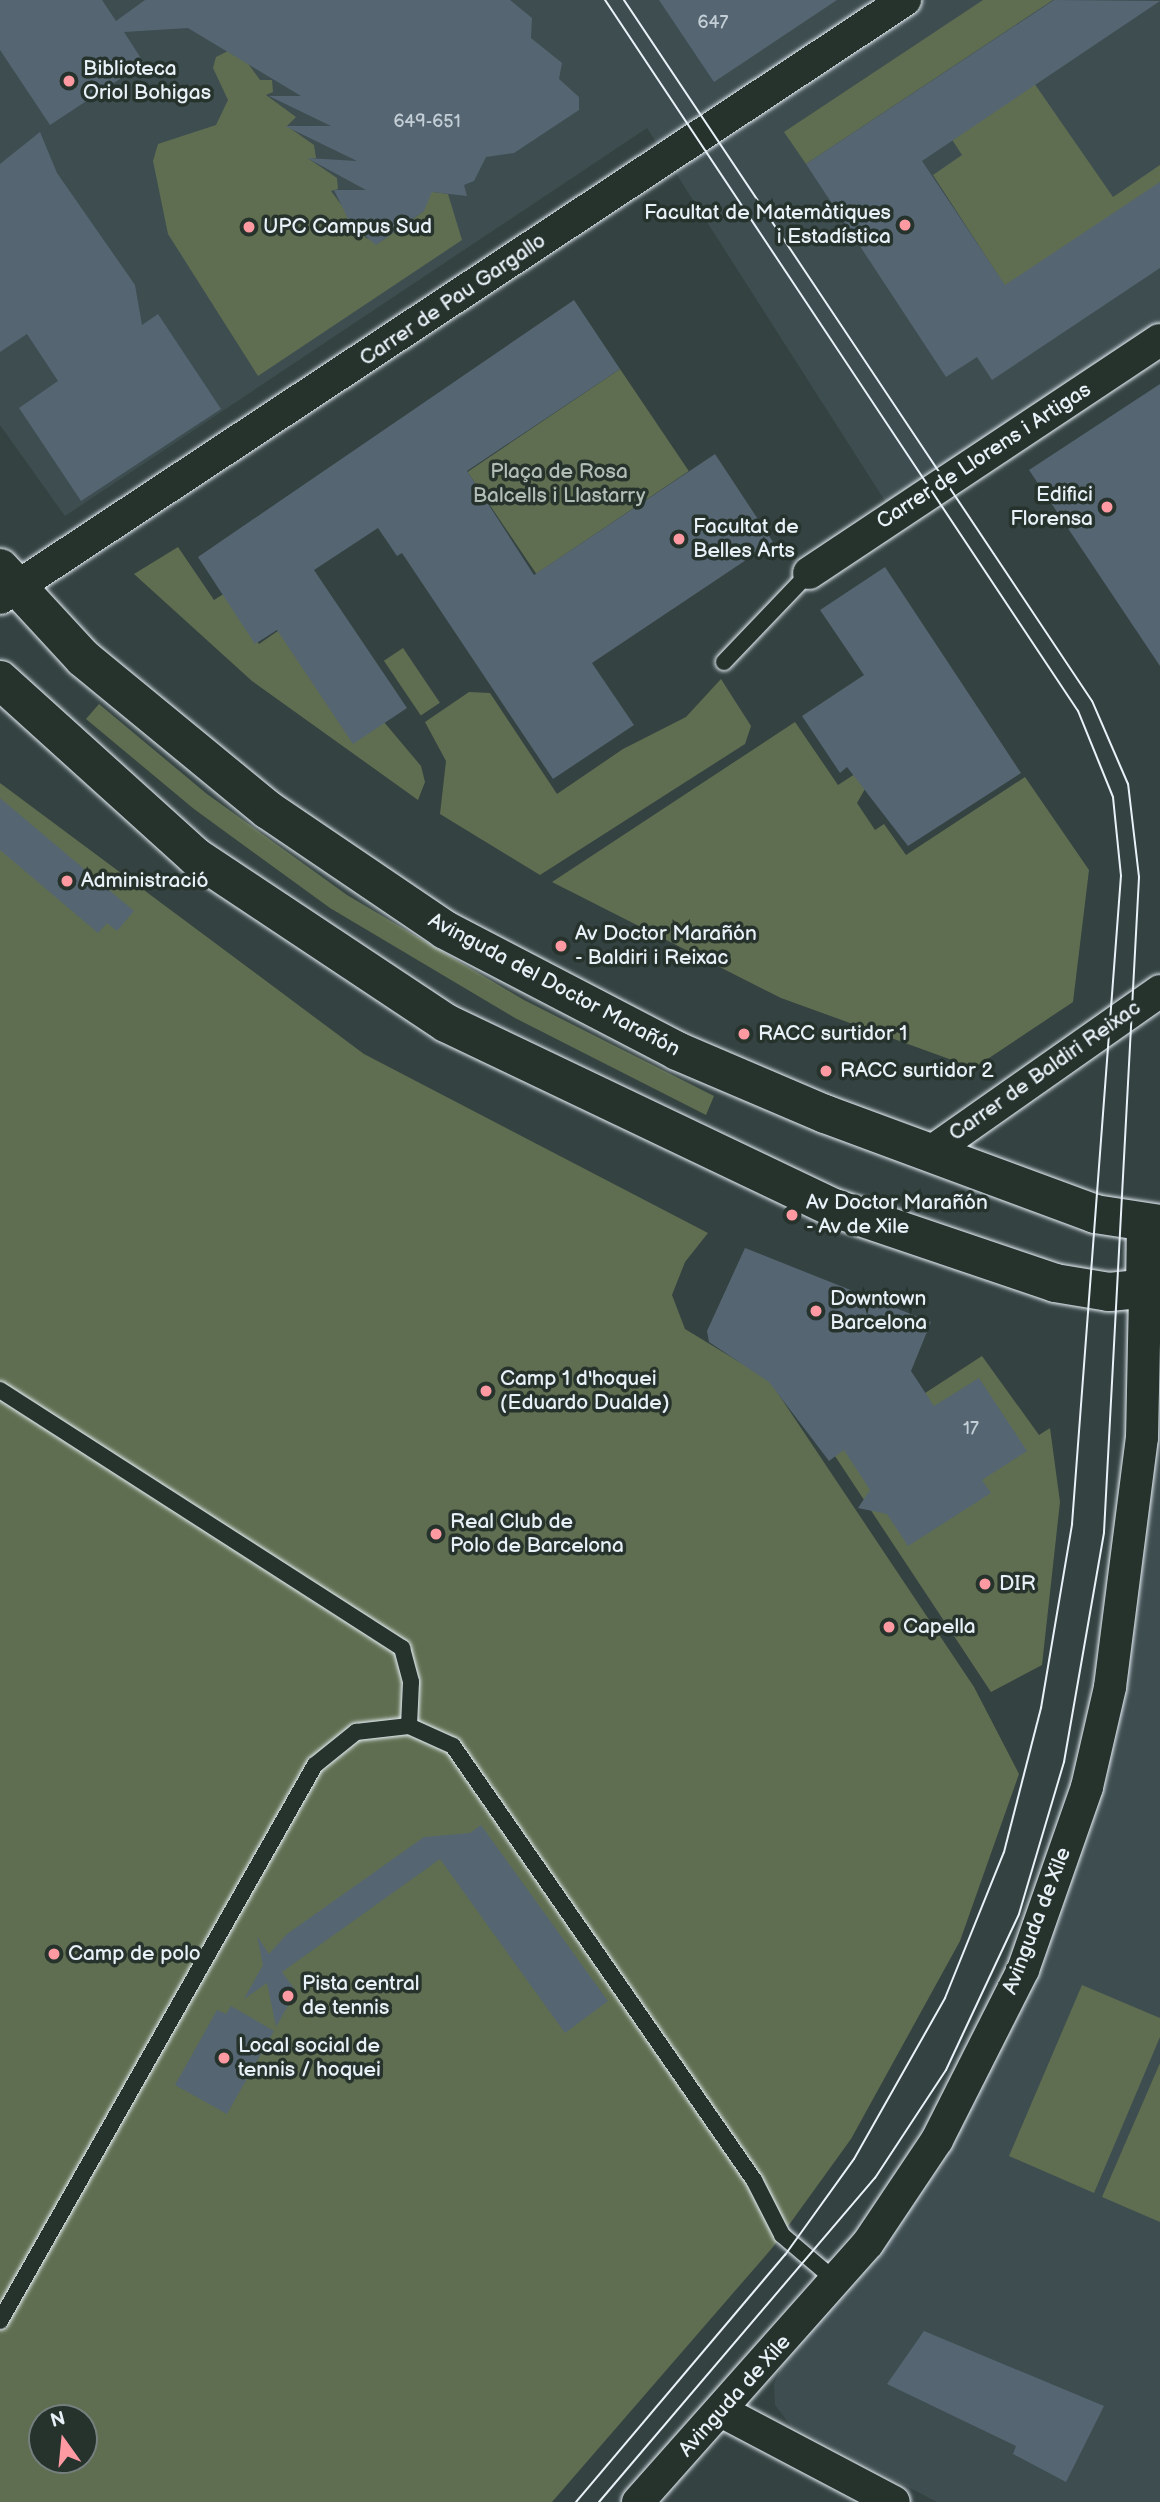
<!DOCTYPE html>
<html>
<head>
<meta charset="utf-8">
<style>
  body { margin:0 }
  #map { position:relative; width:1160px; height:2502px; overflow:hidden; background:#344242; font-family:"Balsamiq Sans",sans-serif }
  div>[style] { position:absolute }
  .built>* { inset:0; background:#3e4d50 }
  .green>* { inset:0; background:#5f6e50; transform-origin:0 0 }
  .building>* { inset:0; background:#556672 }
  .roads { filter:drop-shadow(0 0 2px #e8f1f8) drop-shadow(0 0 2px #e8f1f8) }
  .lane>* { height:16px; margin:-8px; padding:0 8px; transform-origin:8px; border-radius:8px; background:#26332d }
  .street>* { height:32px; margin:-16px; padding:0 16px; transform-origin:16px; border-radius:16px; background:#26332d }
  .secondary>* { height:38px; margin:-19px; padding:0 19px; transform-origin:19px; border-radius:19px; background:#26332d }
  .tram>* { height:2px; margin:-1px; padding:0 1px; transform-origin:1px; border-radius:1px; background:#e8f1f8 }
  .dots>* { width:19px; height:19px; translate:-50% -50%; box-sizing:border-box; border:4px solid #26332d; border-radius:50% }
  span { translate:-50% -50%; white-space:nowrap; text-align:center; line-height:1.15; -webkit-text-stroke:7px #26332d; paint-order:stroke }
  .number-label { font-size:18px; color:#c3ced6 }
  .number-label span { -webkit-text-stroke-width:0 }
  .poi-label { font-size:21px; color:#e8f1f8 }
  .left { translate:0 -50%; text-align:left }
  .right { translate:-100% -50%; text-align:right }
  .street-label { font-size:21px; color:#e8f1f8 }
  .park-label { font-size:21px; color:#b1bdb5 }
  .north { position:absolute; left:28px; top:2404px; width:70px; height:70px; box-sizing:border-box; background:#26332d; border:2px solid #747f7e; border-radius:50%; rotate:345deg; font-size:19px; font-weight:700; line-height:28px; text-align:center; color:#e8f1f8 }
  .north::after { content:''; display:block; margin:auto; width:24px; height:32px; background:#ff9aa2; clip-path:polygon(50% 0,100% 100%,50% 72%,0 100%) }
</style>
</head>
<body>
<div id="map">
  <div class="built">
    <i style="clip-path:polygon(0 0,1160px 0,1160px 326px,887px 504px,647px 128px,65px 516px,0 425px)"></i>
    <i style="clip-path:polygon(1160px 1372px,1160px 2502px,937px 2502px,791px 2426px,775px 2405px,774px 2384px,783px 2364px,862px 2270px,1014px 2022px,1151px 1458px)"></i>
  </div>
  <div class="green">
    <i style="clip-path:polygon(983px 0,1053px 0,806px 164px,784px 132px)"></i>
    <i style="clip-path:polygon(236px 47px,260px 80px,272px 80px,273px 92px,266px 95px,296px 117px,287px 126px,314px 145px,316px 158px,309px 159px,337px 178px,338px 189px,331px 191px,366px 238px,380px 242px,424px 211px,425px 191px,448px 194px,462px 240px,258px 376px,168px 234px,153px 161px,158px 144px,216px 125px,228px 100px,213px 68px,216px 57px)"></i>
    <i style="clip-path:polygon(1034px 83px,1113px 197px,1160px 165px,1160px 189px,1009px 292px,933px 175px,962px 155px,951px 138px)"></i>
    <i style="left:620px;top:369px;width:123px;height:184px;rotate:56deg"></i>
    <i style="clip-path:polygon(178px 547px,214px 600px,225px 593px,259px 644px,285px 626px,373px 709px,421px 766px,425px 782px,418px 800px,252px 681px,134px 574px)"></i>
    <i style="left:403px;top:648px;width:66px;height:23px;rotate:56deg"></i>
    <i style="clip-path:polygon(721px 679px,751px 726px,745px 744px,540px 875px,440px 814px,446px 761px,425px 722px,469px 692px,490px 693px,557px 794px,623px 749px,686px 717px)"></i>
    <i style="clip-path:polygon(99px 704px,207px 794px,347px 895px,524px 1000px,714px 1096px,706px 1115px,515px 1018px,330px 908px,194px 809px,86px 719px)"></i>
    <i style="clip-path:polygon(795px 722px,838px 785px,855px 774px,865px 789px,857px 803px,875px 830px,884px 824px,906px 855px,1025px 777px,1089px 870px,1073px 1002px,974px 1068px,781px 998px,552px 882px)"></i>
    <i style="clip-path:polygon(evenodd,0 783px,364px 1054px,708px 1233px,685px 1262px,672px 1295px,685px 1329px,769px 1380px,974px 1687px,1019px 1774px,960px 1941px,851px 2139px,773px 2247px,552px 2502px,0 2502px,0 783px,42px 2418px,84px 2418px,84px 2460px,42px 2460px,42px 2418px)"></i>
    <i style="clip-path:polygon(982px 1356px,1039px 1435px,1050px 1428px,1060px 1502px,1042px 1665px,991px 1692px,833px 1453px)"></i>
    <i style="clip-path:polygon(1082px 1985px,1160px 2018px,1160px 2037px,1094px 2193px,1009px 2156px)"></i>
    <i style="clip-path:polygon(1160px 2063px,1160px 2222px,1102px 2197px)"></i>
  </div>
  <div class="building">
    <i style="clip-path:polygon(0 0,102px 0,116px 21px,145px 0,510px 0,532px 18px,531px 38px,562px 63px,559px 79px,579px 97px,579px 110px,514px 153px,486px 157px,474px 181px,464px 185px,467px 196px,432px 192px,424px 211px,376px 245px,350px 223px,334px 190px,366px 190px,307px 158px,357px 161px,285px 126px,331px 126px,269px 96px,301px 96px,188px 28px,124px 32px,144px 63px,50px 125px,0 50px)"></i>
    <i style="clip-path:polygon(659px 0,837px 0,714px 82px)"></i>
    <i style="clip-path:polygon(1054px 0,1160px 1px,922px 161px,1005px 285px,1160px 182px,1160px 268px,992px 380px,977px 357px,946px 377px,806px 164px)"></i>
    <i style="clip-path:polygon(40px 132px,57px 173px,135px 285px,142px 325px,158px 314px,221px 409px,81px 501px,19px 408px,58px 381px,27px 334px,0 352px,0 164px)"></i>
    <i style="clip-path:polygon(574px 300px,620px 369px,467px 471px,534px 575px,715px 454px,773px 542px,592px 663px,634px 725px,553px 779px,402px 553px,397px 556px,378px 528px,314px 570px,407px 708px,353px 744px,277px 630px,255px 644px,198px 557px)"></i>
    <i style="clip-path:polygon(1160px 384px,1160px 666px,1029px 470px)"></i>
    <i style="clip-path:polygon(885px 567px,1021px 773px,908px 846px,847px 767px,840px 773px,802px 716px,864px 675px,820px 610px)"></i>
    <i style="clip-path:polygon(0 798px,134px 911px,117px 931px,107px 923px,98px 933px,0 850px)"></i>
    <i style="clip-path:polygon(745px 1248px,931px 1322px,911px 1371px,934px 1406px,979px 1378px,1027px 1451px,982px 1480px,991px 1493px,908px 1546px,887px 1514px,858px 1508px,870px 1490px,844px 1450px,829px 1461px,769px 1382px,709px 1342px,707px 1331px)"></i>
    <i style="clip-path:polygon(481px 1825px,608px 2001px,565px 2033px,440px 1859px,282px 1972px,296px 1991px,276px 2027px,267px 1983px,244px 1999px,263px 1965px,257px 1936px,269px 1954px,287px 1934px,424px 1837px,470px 1833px)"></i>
    <i style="clip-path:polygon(231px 2006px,274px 2031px,227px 2114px,175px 2085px,217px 2010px,226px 2014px)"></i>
    <i style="clip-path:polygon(924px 2331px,1104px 2406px,1066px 2482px,1013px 2454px,1016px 2446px,887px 2384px)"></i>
  </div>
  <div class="roads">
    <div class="lane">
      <i style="left:724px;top:662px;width:123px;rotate:-46.3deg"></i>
      <i style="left:0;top:1390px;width:478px;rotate:32.7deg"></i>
      <i style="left:402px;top:1648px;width:35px;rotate:75deg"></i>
      <i style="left:411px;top:1682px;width:44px;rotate:92.6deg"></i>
      <i style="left:0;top:2321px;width:639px;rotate:-60.47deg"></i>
      <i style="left:315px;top:1765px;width:53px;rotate:-38.8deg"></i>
      <i style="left:356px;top:1732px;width:53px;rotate:-6.5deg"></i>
      <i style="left:409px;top:1726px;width:48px;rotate:24.4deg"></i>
      <i style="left:453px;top:1746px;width:528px;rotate:55.26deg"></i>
      <i style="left:754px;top:2180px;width:62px;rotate:63deg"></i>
      <i style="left:782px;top:2235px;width:71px;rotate:40.4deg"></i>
    </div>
    <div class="street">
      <i style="left:809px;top:573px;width:421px;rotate:-33.6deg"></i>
      <i style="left:0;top:598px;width:1085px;rotate:-33.46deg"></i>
      <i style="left:931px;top:1152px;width:280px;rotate:-35.1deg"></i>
      <i style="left:723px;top:2412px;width:193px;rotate:27.8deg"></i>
      <i style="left:638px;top:2502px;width:346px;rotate:-48.4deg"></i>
      <i style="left:868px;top:2243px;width:124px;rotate:-56.2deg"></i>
      <i style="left:937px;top:2140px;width:191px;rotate:-63.2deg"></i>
      <i style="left:1023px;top:1970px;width:194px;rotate:-70.7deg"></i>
      <i style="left:1087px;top:1787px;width:103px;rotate:-77deg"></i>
      <i style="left:1110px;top:1687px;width:251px;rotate:-82.7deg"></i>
      <i style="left:1142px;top:1438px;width:146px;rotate:-88.8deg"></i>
    </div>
    <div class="secondary">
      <i style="left:0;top:568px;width:122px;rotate:47.3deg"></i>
      <i style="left:83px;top:658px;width:239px;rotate:39.4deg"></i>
      <i style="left:268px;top:810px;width:214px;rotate:34.1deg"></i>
      <i style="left:445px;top:930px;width:262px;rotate:27.5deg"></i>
      <i style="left:677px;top:1051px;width:161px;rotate:23.1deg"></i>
      <i style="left:825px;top:1114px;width:288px;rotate:20.3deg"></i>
      <i style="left:1095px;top:1214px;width:66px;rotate:8.7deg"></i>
      <i style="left:0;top:680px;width:264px;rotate:42.1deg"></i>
      <i style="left:196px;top:857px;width:300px;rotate:33.6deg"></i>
      <i style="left:446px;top:1023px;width:430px;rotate:25.5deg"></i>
      <i style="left:834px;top:1208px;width:233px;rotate:18.7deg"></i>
      <i style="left:1055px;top:1283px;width:55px;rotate:9.5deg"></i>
      <i style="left:1109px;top:1292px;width:51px;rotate:-5.6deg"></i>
      <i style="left:1145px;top:1292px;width:68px;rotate:-89.2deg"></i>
    </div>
  </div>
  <div class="tram">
    <i style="left:576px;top:2502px;width:324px;rotate:-49.8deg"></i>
    <i style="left:785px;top:2255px;width:118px;rotate:-54.3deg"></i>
    <i style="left:854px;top:2159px;width:185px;rotate:-60.5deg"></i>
    <i style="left:945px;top:1998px;width:157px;rotate:-68deg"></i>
    <i style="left:1004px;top:1852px;width:149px;rotate:-75.6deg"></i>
    <i style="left:1041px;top:1708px;width:187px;rotate:-80.4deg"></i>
    <i style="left:1072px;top:1524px;width:650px;rotate:-85.68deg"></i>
    <i style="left:1121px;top:876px;width:79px;rotate:-95.8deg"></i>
    <i style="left:1113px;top:797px;width:93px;rotate:-112.1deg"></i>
    <i style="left:1078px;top:711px;width:854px;rotate:-123.63deg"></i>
    <i style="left:599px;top:2502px;width:426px;rotate:-49.6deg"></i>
    <i style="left:875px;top:2178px;width:129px;rotate:-56.7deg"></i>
    <i style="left:946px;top:2070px;width:172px;rotate:-64.9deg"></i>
    <i style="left:1019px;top:1914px;width:159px;rotate:-73.5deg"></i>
    <i style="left:1064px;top:1762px;width:233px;rotate:-80.1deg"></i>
    <i style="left:1104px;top:1532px;width:656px;rotate:-86.94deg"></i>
    <i style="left:1139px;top:877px;width:94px;rotate:-96.7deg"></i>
    <i style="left:1128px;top:784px;width:90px;rotate:-113.4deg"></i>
    <i style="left:1092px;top:701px;width:843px;rotate:-123.73deg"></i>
  </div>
  <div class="dots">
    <i style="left:69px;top:81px;background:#ff9aa2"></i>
    <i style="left:905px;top:225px;background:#ff9aa2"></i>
    <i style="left:249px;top:227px;background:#ff9aa2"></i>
    <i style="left:1107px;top:507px;background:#ff9aa2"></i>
    <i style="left:679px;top:539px;background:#ff9aa2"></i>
    <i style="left:67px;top:881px;background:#ff9aa2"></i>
    <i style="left:561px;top:946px;background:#ff9aa2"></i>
    <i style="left:744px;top:1034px;background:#ff9aa2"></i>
    <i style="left:826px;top:1071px;background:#ff9aa2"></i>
    <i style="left:792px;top:1215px;background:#ff9aa2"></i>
    <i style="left:816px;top:1311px;background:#ff9aa2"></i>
    <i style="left:486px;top:1391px;background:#ff9aa2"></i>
    <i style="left:436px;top:1534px;background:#ff9aa2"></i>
    <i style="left:985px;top:1584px;background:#ff9aa2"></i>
    <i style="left:889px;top:1627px;background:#ff9aa2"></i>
    <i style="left:54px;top:1954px;background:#ff9aa2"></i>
    <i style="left:288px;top:1996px;background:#ff9aa2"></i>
    <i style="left:224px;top:2058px;background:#ff9aa2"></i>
  </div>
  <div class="number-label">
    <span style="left:713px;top:23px">647</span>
    <span style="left:427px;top:122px">649-651</span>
    <span style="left:971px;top:1429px">17</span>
  </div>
  <div class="poi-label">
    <span class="left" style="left:83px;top:81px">Biblioteca<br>Oriol Bohigas</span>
    <span class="right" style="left:891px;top:225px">Facultat de Matemàtiques<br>i Estadística</span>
    <span class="left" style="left:263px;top:227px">UPC Campus Sud</span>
    <span class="right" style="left:1093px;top:507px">Edifici<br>Florensa</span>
    <span class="left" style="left:693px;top:539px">Facultat de<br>Belles Arts</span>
    <span class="left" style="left:81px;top:881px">Administració</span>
    <span class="left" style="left:575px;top:946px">Av Doctor Marañón<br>- Baldiri i Reixac</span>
    <span class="left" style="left:758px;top:1034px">RACC surtidor 1</span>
    <span class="left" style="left:840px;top:1071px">RACC surtidor 2</span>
    <span class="left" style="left:806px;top:1215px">Av Doctor Marañón<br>- Av de Xile</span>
    <span class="left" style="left:830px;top:1311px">Downtown<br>Barcelona</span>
    <span class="left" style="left:500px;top:1391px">Camp 1 d'hoquei<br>(Eduardo Dualde)</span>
    <span class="left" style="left:450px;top:1534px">Real Club de<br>Polo de Barcelona</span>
    <span class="left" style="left:999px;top:1584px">DIR</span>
    <span class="left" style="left:903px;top:1627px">Capella</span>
    <span class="left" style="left:68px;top:1954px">Camp de polo</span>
    <span class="left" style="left:302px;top:1996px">Pista central<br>de tennis</span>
    <span class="left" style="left:238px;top:2058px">Local social de<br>tennis / hoquei</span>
  </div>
  <div class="street-label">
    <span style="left:453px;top:300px;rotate:-34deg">Carrer de Pau Gargallo</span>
    <span style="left:984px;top:456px;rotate:-33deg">Carrer de Llorens i Artigas</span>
    <span style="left:554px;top:985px;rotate:28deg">Avinguda del Doctor Marañón</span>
    <span style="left:1045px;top:1071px;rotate:-35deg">Carrer de Baldiri Reixac</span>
    <span style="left:1037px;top:1921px;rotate:-69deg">Avinguda de Xile</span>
    <span style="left:735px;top:2396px;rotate:-48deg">Avinguda de Xile</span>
  </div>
  <div class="park-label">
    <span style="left:559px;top:484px">Plaça de Rosa<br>Balcells i Llastarry</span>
  </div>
  <div class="north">N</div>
</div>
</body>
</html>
